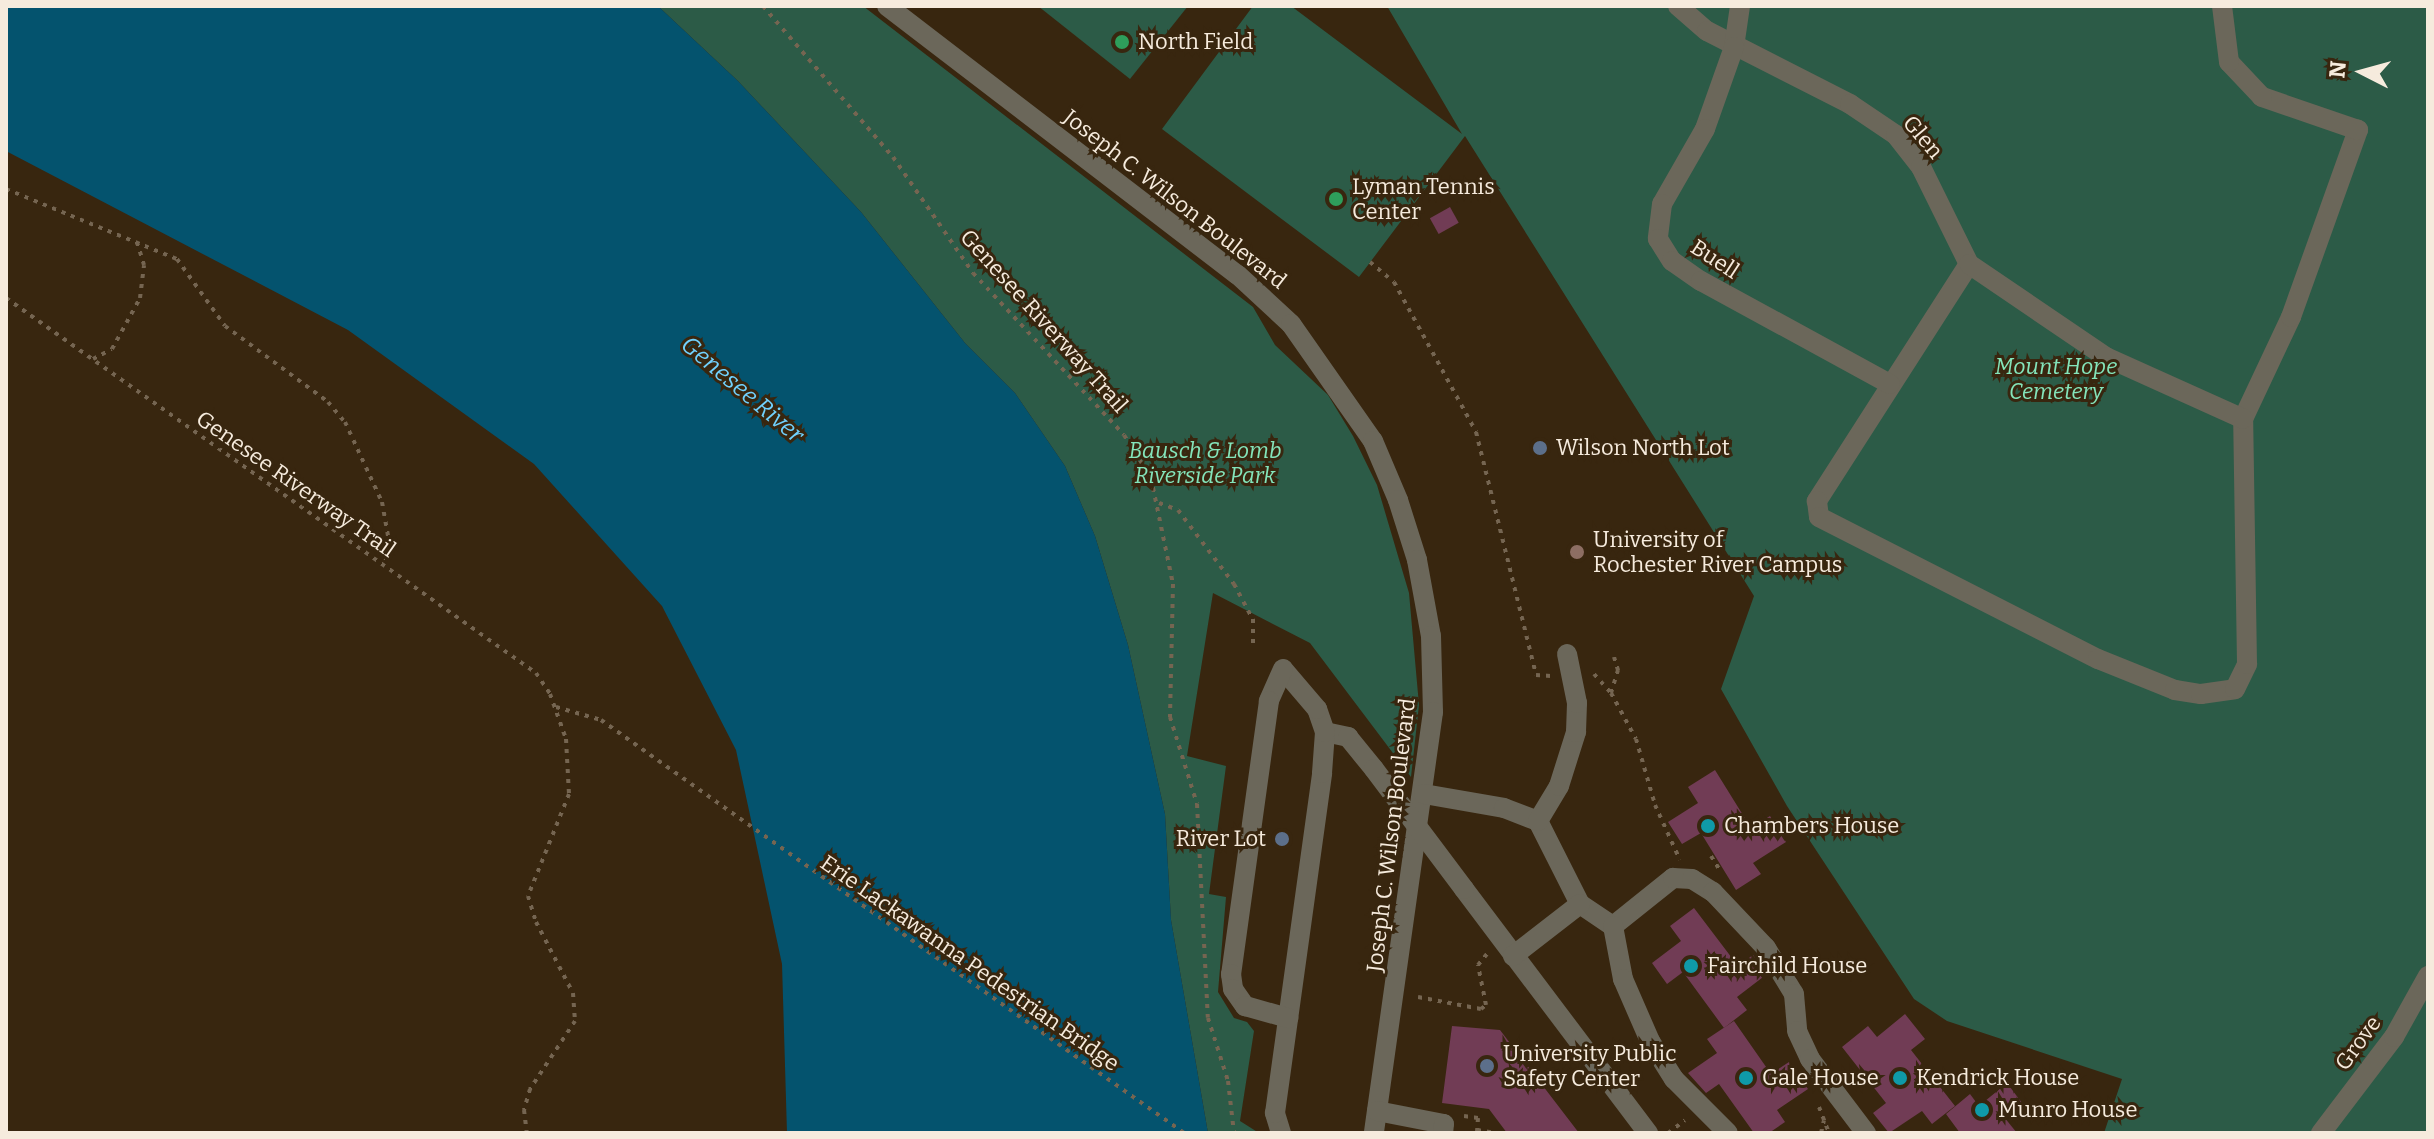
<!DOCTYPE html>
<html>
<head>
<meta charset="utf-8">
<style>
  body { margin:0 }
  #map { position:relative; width:2434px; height:1139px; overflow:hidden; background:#38260f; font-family:Bitter,serif }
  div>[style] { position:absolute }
  .green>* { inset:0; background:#2c5b47 }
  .water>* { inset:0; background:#04536e }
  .building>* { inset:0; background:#713c55; transform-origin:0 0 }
  .path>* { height:4px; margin-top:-2px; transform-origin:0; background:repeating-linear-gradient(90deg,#756551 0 4px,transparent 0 10px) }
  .minor>* { height:20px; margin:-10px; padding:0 10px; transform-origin:10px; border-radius:10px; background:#6b675a }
  .minor-bridge>* { height:20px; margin:-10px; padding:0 10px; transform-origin:10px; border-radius:10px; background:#6b675a }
  .dots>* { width:22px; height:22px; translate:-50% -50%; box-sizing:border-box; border:4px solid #38260f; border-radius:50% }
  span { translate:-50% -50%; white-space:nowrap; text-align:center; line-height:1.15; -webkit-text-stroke:6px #38260f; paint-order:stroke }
  .poi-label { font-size:22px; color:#f6ebdd }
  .left { translate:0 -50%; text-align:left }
  .right { translate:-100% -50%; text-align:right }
  .street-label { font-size:22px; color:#f6ebdd }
  .park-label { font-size:22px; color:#84e5bb; font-style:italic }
  .water-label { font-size:24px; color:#70d1fd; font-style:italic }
  .frame { position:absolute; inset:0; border:8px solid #f6ebdd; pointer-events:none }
  .north { position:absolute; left:2322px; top:32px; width:80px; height:80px; -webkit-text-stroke:6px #38260f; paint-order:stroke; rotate:276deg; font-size:22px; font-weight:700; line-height:32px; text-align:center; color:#f6ebdd }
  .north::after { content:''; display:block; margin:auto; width:28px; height:36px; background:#f6ebdd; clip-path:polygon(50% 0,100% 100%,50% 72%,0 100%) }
</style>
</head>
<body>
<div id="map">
  <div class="green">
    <i style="clip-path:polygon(658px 6px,863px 6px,1253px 307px,1275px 345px,1328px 395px,1353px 436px,1377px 485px,1409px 593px,1419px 705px,1411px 777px,1310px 643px,1213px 593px,1187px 756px,1226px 766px,1209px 894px,1226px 897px,1218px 992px,1234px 1018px,1247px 1022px,1254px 1031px,1240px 1121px,1259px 1133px,1208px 1133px,1171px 920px,1165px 814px,1128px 645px,1095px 536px,1065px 466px,1015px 393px,965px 343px,861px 212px,738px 81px)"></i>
    <i style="clip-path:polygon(1038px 6px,1188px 6px,1130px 79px)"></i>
    <i style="clip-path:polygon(1253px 6px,1291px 6px,1462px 134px,1387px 6px,2428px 6px,2428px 1133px,2104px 1133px,2122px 1079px,1947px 1021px,1914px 999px,1787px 806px,1721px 689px,1754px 596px,1465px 136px,1359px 277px,1162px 129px)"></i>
  </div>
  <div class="water">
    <i style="clip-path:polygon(6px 6px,658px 6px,738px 81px,861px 212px,965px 343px,1015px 393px,1065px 466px,1095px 536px,1128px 645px,1165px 814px,1171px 920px,1208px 1133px,787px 1133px,782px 964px,736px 750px,662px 606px,534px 464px,348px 330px,6px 151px)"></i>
  </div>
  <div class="building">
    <i style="left:1450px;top:207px;width:18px;height:23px;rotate:61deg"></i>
    <i style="clip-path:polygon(1715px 770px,1751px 828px,1770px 816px,1786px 842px,1753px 863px,1761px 874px,1736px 890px,1701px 833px,1682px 844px,1668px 822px,1698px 803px,1688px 787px)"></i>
    <i style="clip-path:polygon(1694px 908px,1738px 966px,1753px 955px,1767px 974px,1737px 997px,1747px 1010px,1724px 1028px,1683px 972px,1667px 984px,1652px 963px,1681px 941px,1670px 926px)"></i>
    <i style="clip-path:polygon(1905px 1014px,1925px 1039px,1911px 1050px,1955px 1106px,1932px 1124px,1922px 1111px,1889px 1133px,1873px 1113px,1886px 1103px,1842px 1047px,1868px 1026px,1877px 1037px)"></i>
    <i style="clip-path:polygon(1734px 1021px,1771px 1074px,1789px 1062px,1808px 1089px,1777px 1110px,1785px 1122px,1769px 1133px,1754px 1133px,1719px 1084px,1706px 1093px,1688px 1073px,1717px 1053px,1707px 1039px)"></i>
    <i style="clip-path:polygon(1452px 1026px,1500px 1030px,1579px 1133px,1507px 1133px,1489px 1109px,1442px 1103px)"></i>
    <i style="clip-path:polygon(2007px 1083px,2022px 1103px,2004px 1117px,2017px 1133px,1960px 1133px,1946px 1114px,1970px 1094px,1979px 1106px)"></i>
  </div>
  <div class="path">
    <i style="left:763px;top:6px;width:199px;rotate:49.3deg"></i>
    <i style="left:893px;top:157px;width:141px;rotate:55.4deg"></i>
    <i style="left:973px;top:273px;width:221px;rotate:47deg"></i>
    <i style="left:1124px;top:435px;width:51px;rotate:57.9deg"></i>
    <i style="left:1151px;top:478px;width:108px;rotate:78.3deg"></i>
    <i style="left:1173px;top:584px;width:133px;rotate:91.3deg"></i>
    <i style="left:1170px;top:717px;width:91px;rotate:72.8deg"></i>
    <i style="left:1197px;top:804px;width:214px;rotate:87.1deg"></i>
    <i style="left:1208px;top:1018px;width:66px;rotate:72.4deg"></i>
    <i style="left:1228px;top:1081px;width:52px;rotate:83.4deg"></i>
    <i style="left:6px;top:189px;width:185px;rotate:22.3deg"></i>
    <i style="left:177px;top:259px;width:82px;rotate:54.4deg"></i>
    <i style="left:225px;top:326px;width:128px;rotate:36.4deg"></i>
    <i style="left:328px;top:402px;width:26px;rotate:50deg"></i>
    <i style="left:345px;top:422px;width:88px;rotate:65.2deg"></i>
    <i style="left:382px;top:502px;width:46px;rotate:79.9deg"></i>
    <i style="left:390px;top:547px;width:20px;rotate:108deg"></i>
    <i style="left:1370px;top:262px;width:31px;rotate:40deg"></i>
    <i style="left:1394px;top:282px;width:171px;rotate:61.3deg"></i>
    <i style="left:1476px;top:432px;width:250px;rotate:76.1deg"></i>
    <i style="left:1536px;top:675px;width:15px;rotate:4deg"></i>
    <i style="left:6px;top:298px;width:649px;rotate:35.28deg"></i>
    <i style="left:536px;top:673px;width:25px;rotate:56deg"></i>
    <i style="left:550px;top:694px;width:48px;rotate:70.4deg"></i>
    <i style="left:566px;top:739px;width:55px;rotate:86.9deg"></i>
    <i style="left:569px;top:794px;width:110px;rotate:111.9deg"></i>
    <i style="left:528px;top:896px;width:27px;rotate:73deg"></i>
    <i style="left:536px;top:922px;width:80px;rotate:62.5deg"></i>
    <i style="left:573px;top:993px;width:28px;rotate:86deg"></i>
    <i style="left:575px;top:1021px;width:82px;rotate:123.5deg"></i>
    <i style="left:530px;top:1089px;width:22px;rotate:106deg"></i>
    <i style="left:524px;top:1110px;width:23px;rotate:83deg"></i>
    <i style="left:93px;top:359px;width:21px;rotate:-28deg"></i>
    <i style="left:112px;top:349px;width:58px;rotate:-61.2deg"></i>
    <i style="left:140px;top:298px;width:33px;rotate:-83deg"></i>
    <i style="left:144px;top:265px;width:24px;rotate:-107deg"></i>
    <i style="left:1159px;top:503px;width:20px;rotate:20deg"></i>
    <i style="left:1178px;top:510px;width:93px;rotate:52.9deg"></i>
    <i style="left:1234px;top:584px;width:40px;rotate:62deg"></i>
    <i style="left:1253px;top:619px;width:28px;rotate:90deg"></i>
    <i style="left:1614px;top:657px;width:14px;rotate:73deg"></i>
    <i style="left:1618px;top:670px;width:24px;rotate:107deg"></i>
    <i style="left:1611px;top:693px;width:52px;rotate:61.5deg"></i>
    <i style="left:1636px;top:739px;width:69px;rotate:73.9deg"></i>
    <i style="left:1655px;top:805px;width:60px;rotate:65.6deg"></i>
    <i style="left:1594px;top:674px;width:25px;rotate:48deg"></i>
    <i style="left:556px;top:707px;width:47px;rotate:16.1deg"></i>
    <i style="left:601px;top:720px;width:714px;rotate:35.31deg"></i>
    <i style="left:1711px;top:856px;width:19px;rotate:58deg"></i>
    <i style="left:1418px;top:997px;width:64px;rotate:10.8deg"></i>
    <i style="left:1481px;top:1009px;width:6px;rotate:-39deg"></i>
    <i style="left:1486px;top:1005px;width:41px;rotate:-101.3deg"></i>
    <i style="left:1478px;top:965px;width:14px;rotate:-51deg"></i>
    <i style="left:1819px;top:1107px;width:28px;rotate:69deg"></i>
    <i style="left:1464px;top:1116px;width:14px;rotate:8deg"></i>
    <i style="left:1478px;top:1118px;width:15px;rotate:94deg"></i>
    <i style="left:1477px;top:1130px;width:19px;rotate:9deg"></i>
    <i style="left:1668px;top:1133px;width:21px;rotate:-37deg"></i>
    <i style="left:1821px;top:1133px;width:13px;rotate:-77deg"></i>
  </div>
  <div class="minor">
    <i style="left:887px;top:6px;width:442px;rotate:37.5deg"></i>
    <i style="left:1238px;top:275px;width:72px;rotate:42.8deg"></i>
    <i style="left:1291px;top:324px;width:143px;rotate:55deg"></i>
    <i style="left:1373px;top:441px;width:64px;rotate:67deg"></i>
    <i style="left:1398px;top:500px;width:63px;rotate:72.4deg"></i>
    <i style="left:1417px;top:560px;width:77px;rotate:79.6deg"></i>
    <i style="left:1431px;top:636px;width:76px;rotate:88.5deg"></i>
    <i style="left:1433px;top:712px;width:425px;rotate:98deg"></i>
    <i style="left:1678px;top:6px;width:38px;rotate:41deg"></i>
    <i style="left:1707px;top:31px;width:161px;rotate:27deg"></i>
    <i style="left:1850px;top:104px;width:55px;rotate:34deg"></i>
    <i style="left:1896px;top:135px;width:41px;rotate:52deg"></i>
    <i style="left:1921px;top:167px;width:108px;rotate:63.7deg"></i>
    <i style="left:1969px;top:264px;width:282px;rotate:122.7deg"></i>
    <i style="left:1817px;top:501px;width:16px;rotate:83deg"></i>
    <i style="left:1819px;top:517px;width:313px;rotate:27deg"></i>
    <i style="left:2098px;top:659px;width:83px;rotate:21.9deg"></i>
    <i style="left:2175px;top:690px;width:26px;rotate:9deg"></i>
    <i style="left:2201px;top:694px;width:34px;rotate:-8deg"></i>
    <i style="left:2235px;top:689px;width:28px;rotate:-64deg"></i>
    <i style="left:2247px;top:664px;width:245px;rotate:-90.9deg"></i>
    <i style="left:2243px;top:419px;width:113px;rotate:-64.8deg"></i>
    <i style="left:2291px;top:317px;width:199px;rotate:-70.3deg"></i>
    <i style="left:2358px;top:130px;width:102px;rotate:-161deg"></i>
    <i style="left:2262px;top:97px;width:48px;rotate:-133.3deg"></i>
    <i style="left:2229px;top:62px;width:56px;rotate:-97.1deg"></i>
    <i style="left:1740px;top:6px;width:41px;rotate:98.3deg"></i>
    <i style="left:1734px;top:47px;width:87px;rotate:109.5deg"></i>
    <i style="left:1705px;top:129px;width:86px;rotate:119.8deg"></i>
    <i style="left:1662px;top:204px;width:35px;rotate:97deg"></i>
    <i style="left:1658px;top:239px;width:26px;rotate:58deg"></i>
    <i style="left:1672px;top:261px;width:35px;rotate:35deg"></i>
    <i style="left:1701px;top:281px;width:215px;rotate:28.6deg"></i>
    <i style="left:1969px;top:264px;width:166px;rotate:34.2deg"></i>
    <i style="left:2106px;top:357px;width:150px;rotate:24.3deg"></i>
    <i style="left:1325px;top:732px;width:24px;rotate:12deg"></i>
    <i style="left:1348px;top:737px;width:41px;rotate:50.9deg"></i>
    <i style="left:1424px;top:794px;width:81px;rotate:9.9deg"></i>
    <i style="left:1504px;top:808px;width:36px;rotate:21deg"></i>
    <i style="left:1538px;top:821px;width:93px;rotate:63.2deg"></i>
    <i style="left:1580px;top:904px;width:40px;rotate:34deg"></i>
    <i style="left:1538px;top:821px;width:41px;rotate:-59deg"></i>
    <i style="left:1559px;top:786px;width:57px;rotate:-72.5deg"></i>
    <i style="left:1576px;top:732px;width:29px;rotate:-88deg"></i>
    <i style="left:1577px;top:703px;width:50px;rotate:-101.5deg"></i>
    <i style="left:1464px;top:889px;width:306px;rotate:53deg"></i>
    <i style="left:1613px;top:926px;width:77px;rotate:-38.7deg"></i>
    <i style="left:1673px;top:878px;width:19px;rotate:3deg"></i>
    <i style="left:1692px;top:879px;width:25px;rotate:32deg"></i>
    <i style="left:1713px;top:892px;width:77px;rotate:46.6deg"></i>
    <i style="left:1766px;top:948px;width:54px;rotate:58.7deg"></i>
    <i style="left:1794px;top:994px;width:37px;rotate:85deg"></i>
    <i style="left:1797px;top:1031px;width:31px;rotate:65deg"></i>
    <i style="left:1810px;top:1059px;width:93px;rotate:52.9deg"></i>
    <i style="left:1613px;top:926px;width:54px;rotate:79.3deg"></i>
    <i style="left:1623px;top:979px;width:68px;rotate:66.5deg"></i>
    <i style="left:1650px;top:1041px;width:45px;rotate:57.7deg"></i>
    <i style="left:1674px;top:1079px;width:76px;rotate:45deg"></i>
    <i style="left:1513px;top:956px;width:85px;rotate:-37.8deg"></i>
    <i style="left:1377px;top:1111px;width:68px;rotate:11deg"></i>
    <i style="left:1444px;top:1124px;width:9px;rotate:96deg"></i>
    <i style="left:1281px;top:1133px;width:21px;rotate:-107deg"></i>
    <i style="left:1275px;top:1113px;width:343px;rotate:-82.1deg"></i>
    <i style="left:1322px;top:773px;width:41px;rotate:-85.8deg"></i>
    <i style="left:1325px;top:732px;width:24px;rotate:-109deg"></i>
    <i style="left:1317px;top:709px;width:52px;rotate:-130.4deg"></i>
    <i style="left:1283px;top:669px;width:35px;rotate:114deg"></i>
    <i style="left:1269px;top:701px;width:276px;rotate:97.9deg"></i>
    <i style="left:1231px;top:974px;width:15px;rotate:82deg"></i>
    <i style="left:1233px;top:989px;width:21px;rotate:55deg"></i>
    <i style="left:1245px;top:1006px;width:45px;rotate:15.6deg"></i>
    <i style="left:2321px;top:1133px;width:121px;rotate:-52.8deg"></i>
    <i style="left:2394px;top:1037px;width:70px;rotate:-60.9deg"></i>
  </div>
  <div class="minor-bridge">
    <i style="left:1374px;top:769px;width:150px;rotate:53.1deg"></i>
  </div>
  <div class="dots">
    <i style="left:1122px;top:42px;background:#2e9e5b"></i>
    <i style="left:1336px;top:199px;background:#2e9e5b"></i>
    <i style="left:1540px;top:448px;background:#5c6f8a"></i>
    <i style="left:1577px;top:552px;background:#8d6e63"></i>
    <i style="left:1708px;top:826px;background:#0f9aa8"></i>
    <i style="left:1282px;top:839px;background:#5c6f8a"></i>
    <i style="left:1691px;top:966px;background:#0f9aa8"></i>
    <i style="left:1487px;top:1066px;background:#5c6f8a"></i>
    <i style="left:1746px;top:1078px;background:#0f9aa8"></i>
    <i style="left:1900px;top:1078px;background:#0f9aa8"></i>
    <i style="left:1982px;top:1110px;background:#0f9aa8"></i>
  </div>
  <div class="poi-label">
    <span class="left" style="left:1138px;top:42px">North Field</span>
    <span class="left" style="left:1352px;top:199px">Lyman Tennis<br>Center</span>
    <span class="left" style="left:1556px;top:448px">Wilson North Lot</span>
    <span class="left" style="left:1593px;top:552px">University of<br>Rochester River Campus</span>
    <span class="left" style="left:1724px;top:826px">Chambers House</span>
    <span class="right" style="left:1266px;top:839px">River Lot</span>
    <span class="left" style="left:1707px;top:966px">Fairchild House</span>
    <span class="left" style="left:1503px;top:1066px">University Public<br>Safety Center</span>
    <span class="left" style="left:1762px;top:1078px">Gale House</span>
    <span class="left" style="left:1916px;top:1078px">Kendrick House</span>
    <span class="left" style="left:1998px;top:1110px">Munro House</span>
  </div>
  <div class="street-label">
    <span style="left:1923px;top:137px;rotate:50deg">Glen</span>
    <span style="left:1175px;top:199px;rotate:38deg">Joseph C. Wilson Boulevard</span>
    <span style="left:1715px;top:259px;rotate:33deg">Buell</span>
    <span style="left:1044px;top:321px;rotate:48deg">Genesee Riverway Trail</span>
    <span style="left:296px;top:484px;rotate:35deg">Genesee Riverway Trail</span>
    <span style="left:1391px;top:835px;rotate:-83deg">Joseph C. Wilson Boulevard</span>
    <span style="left:970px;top:963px;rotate:35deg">Erie Lackawanna Pedestrian Bridge</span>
    <span style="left:2358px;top:1043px;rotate:-54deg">Grove</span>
  </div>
  <div class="park-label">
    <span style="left:2056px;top:379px">Mount Hope<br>Cemetery</span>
    <span style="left:1205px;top:463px">Bausch &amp; Lomb<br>Riverside Park</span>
  </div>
  <div class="water-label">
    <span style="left:742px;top:390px;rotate:40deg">Genesee River</span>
  </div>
  <div class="frame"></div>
  <div class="north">N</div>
</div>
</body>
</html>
